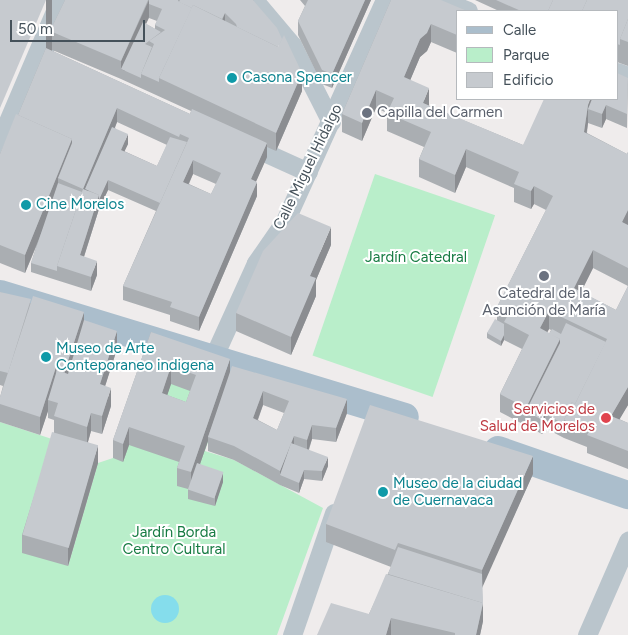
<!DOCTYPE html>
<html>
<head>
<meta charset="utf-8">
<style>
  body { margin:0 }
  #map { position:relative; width:628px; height:635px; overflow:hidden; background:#efecec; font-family:Figtree,sans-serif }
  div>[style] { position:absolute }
  .green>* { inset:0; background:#b9eeca; transform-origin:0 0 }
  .water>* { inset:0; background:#85ddec }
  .round { border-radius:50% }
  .minor>* { height:19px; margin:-9.5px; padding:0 9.5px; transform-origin:9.5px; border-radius:9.5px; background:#bac5cc }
  .tertiary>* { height:24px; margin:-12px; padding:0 12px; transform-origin:12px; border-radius:12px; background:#bac5cc }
  .primary>* { height:28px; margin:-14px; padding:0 14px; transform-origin:14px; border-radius:14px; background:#abbecc }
  .wall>* { inset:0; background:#aaaeb2 }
  .shaded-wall>* { inset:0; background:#8b8d91; transform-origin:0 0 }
  .building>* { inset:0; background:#c6cacf; transform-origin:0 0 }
  .dots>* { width:14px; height:14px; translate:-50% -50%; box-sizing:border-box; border:2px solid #fff; border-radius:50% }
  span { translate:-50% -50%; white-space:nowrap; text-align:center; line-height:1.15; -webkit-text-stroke:4px #fff; paint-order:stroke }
  .culture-label { font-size:15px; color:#0d838f }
  .left { translate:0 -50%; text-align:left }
  .worship-label { font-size:15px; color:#5b616d }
  .street-label { font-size:15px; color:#45515a }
  .park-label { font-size:15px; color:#167b42 }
  .health-label { font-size:15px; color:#be3a42 }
  .right { translate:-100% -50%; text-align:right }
  .legend { position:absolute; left:456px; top:10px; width:162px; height:90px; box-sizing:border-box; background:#fff; border:1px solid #b5b9bd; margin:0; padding:6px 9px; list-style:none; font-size:15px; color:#45515a }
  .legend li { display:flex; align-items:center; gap:10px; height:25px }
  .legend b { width:25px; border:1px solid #b5b9bd }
  .scale { position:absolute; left:10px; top:20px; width:135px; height:22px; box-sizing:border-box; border:2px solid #45515a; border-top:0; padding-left:6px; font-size:15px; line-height:18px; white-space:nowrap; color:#45515a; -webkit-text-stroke:4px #fff; paint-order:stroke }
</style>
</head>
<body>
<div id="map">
  <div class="green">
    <i style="left:375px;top:174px;width:127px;height:192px;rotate:19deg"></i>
    <i style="clip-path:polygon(151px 350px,230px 377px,205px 451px,234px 460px,323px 508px,277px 635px,0 635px,0 422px,55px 440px,68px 566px,98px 463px,113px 458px)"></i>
  </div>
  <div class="water">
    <i class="round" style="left:151px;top:595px;width:28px;height:28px"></i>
  </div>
  <div class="minor">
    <i style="left:254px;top:0;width:59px;rotate:49.8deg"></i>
    <i style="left:292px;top:45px;width:86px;rotate:63.1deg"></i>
    <i style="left:441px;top:0;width:29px;rotate:22deg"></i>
    <i style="left:617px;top:72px;width:12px;rotate:20deg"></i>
    <i style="left:244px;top:143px;width:70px;rotate:24.4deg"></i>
    <i style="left:213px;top:358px;width:104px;rotate:-65.6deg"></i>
    <i style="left:256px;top:263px;width:51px;rotate:-55.4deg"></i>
    <i style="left:285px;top:221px;width:243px;rotate:-65.7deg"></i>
    <i style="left:292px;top:635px;width:129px;rotate:-71deg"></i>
    <i style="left:587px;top:635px;width:103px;rotate:-66.4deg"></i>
  </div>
  <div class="tertiary">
    <i style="left:0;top:148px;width:161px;rotate:-66.9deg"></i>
  </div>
  <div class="primary">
    <i style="left:0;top:294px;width:423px;rotate:16.9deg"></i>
    <i style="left:498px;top:450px;width:138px;rotate:19.1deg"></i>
  </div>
  <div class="wall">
    <i style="clip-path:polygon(evenodd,65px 0,253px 0,302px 91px,276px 151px,267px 147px,267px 157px,256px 181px,257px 196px,199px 331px,170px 321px,170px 315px,123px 300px,123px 286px,156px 211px,108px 190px,99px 209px,84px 257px,97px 275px,91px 291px,31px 272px,31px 263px,37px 245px,25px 273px,0 263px,0 154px,18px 115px,46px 48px,190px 114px,191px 111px,121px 79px,50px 49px,50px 31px,65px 0,149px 18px,157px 21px,155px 25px,155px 29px,146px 24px,149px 18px,65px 0,117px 122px,167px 145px,157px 166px,124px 151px,128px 144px,115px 128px,117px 122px,65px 0,193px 174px,216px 184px,211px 194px,189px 184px,193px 174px)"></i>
    <i style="clip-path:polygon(300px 0,371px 0,332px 88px,322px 84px,298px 35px,298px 21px,305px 6px)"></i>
    <i style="clip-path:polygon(evenodd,391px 0,457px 11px,457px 53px,431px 42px,427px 51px,420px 57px,410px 80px,429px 106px,523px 145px,628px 78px,627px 128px,606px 119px,602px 128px,588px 123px,587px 133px,627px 154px,628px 152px,628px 286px,593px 268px,581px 292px,616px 310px,628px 286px,628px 405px,619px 419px,628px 423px,628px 469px,587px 453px,587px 447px,564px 438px,545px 428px,542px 434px,500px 412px,500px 394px,522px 349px,504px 340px,501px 346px,487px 338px,487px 333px,497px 320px,497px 307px,546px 210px,534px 204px,531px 209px,514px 202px,514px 188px,466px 167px,455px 193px,419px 177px,419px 159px,424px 147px,387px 131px,387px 113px,376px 108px,362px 141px,342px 132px,342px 114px,391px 0,549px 329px,551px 330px,549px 334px,547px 332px,549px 329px)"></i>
    <i style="clip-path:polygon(475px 0,628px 0,628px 66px,617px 62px,617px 11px,499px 11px)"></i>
    <i style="clip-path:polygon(331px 245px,316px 280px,316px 296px,291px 355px,236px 331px,236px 313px)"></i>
    <i style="clip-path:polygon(0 292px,84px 323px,117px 349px,105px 386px,111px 406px,102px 434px,91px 431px,88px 442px,98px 463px,68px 566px,22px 553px,22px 535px,54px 432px,54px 420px,48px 418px,48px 411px,40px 435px,0 422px,0 397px,3px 386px,0 385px)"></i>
    <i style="clip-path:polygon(evenodd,151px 332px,230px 373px,347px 413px,336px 442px,312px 439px,309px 450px,328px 466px,322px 481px,304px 479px,299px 493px,280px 485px,234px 460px,208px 451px,208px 441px,200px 464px,223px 482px,215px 506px,188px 499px,188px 489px,177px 486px,177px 468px,179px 462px,129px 445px,123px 462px,113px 458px,113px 440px,151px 332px,171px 384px,190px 391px,186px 402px,167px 395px,171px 384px,151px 332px,263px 405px,284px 413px,277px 430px,258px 420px,263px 405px)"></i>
    <i style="clip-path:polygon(533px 474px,482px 586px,483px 621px,480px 635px,317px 635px,369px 614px,391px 567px,326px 542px,326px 524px)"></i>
  </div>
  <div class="shaded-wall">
    <i style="left:46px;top:0;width:6px;height:117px"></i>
    <i style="clip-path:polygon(149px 0,149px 17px,125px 71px,121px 69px,121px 61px)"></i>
    <i style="clip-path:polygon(365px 0,371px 0,332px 88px,332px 74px)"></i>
    <i style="clip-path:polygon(225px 13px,225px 22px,220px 26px)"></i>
    <i style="clip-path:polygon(431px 24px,431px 42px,427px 51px,420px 57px,404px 95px,404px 77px,420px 39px)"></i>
    <i style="clip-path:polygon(302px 73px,302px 91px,276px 151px,276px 133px)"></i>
    <i style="clip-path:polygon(429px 88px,429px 106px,423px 103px)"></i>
    <i style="clip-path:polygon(376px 90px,376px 108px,362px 141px,362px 123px)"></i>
    <i style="clip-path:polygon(590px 99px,598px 99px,588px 109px,588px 123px,584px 150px,584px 132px,588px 105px)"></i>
    <i style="clip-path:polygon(606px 105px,606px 119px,602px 128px,602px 114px)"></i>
    <i style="clip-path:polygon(117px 108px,117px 122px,87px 194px,83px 189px)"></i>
    <i style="clip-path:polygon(128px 134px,128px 144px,121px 159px,121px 150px)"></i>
    <i style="clip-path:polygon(72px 139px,72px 157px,58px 178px,58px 192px,25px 273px,25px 255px)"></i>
    <i style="clip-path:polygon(267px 143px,267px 157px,251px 193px,251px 179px)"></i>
    <i style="clip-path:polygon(466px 149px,466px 167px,455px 193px,455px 175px)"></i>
    <i style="clip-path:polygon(193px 160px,193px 174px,183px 196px,183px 182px)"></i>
    <i style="clip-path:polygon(108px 180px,108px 190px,99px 209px,80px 269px,80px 255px,99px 195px)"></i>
    <i style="clip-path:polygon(257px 182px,257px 196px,199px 331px,199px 317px)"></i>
    <i style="clip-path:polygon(534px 186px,534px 204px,531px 209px,531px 191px)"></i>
    <i style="clip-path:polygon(628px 210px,628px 228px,622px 222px)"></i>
    <i style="clip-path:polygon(331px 227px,331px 245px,316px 280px,316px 296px,291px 355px,291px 337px,310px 276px)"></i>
    <i style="clip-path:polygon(593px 250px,593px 268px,574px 306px,574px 288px)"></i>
    <i style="clip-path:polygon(97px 261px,97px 275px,91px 291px,91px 277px)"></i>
    <i style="clip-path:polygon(549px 311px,549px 329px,540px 346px,540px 328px)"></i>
    <i style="clip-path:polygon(84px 312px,84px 330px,65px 388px,65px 370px)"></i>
    <i style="clip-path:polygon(117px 331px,117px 349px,100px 402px,100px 384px)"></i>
    <i style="clip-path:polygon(504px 335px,504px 340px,501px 346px,501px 341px)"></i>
    <i style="clip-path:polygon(560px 339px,560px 357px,526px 411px,526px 425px,526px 408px)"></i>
    <i style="clip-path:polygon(230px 359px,230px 377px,208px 437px,208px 441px,191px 490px,191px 472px)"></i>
    <i style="clip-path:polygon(171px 366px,171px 384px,162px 411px,162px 393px)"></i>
    <i style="clip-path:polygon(56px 367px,56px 385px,48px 400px,48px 411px,40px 435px,40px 417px)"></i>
    <i style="clip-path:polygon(628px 387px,628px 405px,611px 434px,611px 416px)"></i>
    <i style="clip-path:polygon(111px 388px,111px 406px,102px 434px,102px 416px)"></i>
    <i style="clip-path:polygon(263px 391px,263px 405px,253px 432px,253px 418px)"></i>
    <i style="clip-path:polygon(347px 399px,347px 413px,336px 442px,336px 428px)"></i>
    <i style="clip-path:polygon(91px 413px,91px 431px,87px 445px,87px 427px)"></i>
    <i style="clip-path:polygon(545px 414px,545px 428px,542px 434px,542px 420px)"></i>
    <i style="clip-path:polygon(312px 425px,312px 439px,307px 454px,307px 440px)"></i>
    <i style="clip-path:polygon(129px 427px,129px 445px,123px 462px,123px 444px)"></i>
    <i style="clip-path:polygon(294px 436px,294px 450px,280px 475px,280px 471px)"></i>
    <i style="clip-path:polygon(98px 445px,98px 463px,68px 566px,68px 548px)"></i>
    <i style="clip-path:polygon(533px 456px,533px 474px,482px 588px,482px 570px)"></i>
    <i style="clip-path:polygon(328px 457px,328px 466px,322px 481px,322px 471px)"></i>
    <i style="clip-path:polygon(304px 470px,304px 479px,299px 493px,299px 483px)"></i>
    <i style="clip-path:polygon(223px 472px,223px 482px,215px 506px,215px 496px)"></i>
    <i style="clip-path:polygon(483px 603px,483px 621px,480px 635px,476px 635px)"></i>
    <i style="clip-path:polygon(391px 618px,391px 635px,386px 635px)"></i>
  </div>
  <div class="building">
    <i style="clip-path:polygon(0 0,46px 0,0 108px)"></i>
    <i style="clip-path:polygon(65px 0,148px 0,121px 61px,50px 31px)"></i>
    <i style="clip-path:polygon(149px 0,178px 0,178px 1px,192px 8px,159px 78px,159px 82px,141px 74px,154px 44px,149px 41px,165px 30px,155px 25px,162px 9px,149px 4px)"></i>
    <i style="clip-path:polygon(180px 0,253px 0,277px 28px,282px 39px,278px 47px,237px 27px,236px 24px,225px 13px,222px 19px,193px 5px,192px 8px,179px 2px)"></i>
    <i style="clip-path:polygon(308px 0,365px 0,332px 74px,322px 70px,298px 21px)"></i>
    <i style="clip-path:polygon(391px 0,441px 0,467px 11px,457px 11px,457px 35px,431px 24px,427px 33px,420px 39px,404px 77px,429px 88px,423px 103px,523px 145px,544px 99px,590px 99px,588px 105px,584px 132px,627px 154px,628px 152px,628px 210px,622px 222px,628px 225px,628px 268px,593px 250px,574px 288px,616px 310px,628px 286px,628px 387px,611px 416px,628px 423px,628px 451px,587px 435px,590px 430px,564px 420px,572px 402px,575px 404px,607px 339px,549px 311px,540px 328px,560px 339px,526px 408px,500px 394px,529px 335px,504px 322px,509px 313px,497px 307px,553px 196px,534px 186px,531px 191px,514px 184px,519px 172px,466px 149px,455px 175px,419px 159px,431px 132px,387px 113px,394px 98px,376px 90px,362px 123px,342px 114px)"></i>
    <i style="clip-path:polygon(496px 0,553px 0,548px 11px,521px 11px)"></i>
    <i style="clip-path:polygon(553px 0,587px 0,582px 11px,548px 11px)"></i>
    <i style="clip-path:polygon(587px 0,628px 0,628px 19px,620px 39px,620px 45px,617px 44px,617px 11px,582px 11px)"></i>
    <i style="clip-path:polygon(193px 5px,278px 47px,284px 35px,302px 73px,276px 133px,159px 78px)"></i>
    <i style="clip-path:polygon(628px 19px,628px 42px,620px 39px)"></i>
    <i style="clip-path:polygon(143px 22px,161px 32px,145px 44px,152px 47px,141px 74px,141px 78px,121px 69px)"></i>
    <i style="clip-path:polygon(evenodd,46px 48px,190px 114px,192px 109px,267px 143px,251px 179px,257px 182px,199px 317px,170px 307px,172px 302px,123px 286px,189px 138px,180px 134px,179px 137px,117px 108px,83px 189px,58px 178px,72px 143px,72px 139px,18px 115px,46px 48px,193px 160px,221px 173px,211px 194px,183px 182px,193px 160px)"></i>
    <i style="clip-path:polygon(617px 73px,628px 78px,627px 114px,606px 105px,602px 114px,588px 109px,592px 99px,617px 99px)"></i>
    <i style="clip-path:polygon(16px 114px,72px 139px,25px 255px,0 245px,0 154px)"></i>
    <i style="clip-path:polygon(112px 127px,128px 134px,121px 150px,157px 166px,170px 137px,187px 142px,160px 203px,108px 180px,99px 200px,99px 195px,85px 189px)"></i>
    <i style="clip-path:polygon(58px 183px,82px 192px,57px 266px,57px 271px,31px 263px)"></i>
    <i style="clip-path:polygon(83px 189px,99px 195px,80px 255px,97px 261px,91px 277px,57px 266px)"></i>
    <i style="clip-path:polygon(298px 213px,331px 227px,310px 276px,316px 278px,291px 337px,236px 313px,263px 251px)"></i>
    <i style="clip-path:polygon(0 292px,31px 299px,8px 373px,0 371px)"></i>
    <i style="clip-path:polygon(33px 296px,84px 312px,65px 370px,56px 367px,40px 417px,0 404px,0 397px)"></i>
    <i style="clip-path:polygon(495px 319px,504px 324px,504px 335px,501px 341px,487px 333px)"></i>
    <i style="clip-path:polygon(84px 320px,117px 331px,100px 384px,111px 388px,102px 416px,91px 413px,87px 427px,54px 416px,58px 403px,48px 400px,57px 370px,68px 374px)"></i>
    <i style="clip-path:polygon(566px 323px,606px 342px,575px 404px,572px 402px,564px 420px,564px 424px,545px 414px,542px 420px,526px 411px,560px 343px,560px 339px,549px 334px,552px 329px,561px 334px)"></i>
    <i style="clip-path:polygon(evenodd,151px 332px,230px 359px,191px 472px,177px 468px,185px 446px,129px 427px,123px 444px,113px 440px,151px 332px,171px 366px,196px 375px,186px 402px,162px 393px,171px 366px)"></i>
    <i style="clip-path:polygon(evenodd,232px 366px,347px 399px,336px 428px,312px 425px,307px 440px,294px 436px,280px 471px,234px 446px,208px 437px,232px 366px,263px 391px,289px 401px,277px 430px,253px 418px,263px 391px)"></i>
    <i style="clip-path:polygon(370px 405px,533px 456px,482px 570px,398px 543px,395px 550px,326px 524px)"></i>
    <i style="left:52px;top:432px;width:48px;height:107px;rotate:16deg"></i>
    <i style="clip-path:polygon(291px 443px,328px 457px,322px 471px,304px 470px,299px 483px,280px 475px)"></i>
    <i style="left:197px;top:463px;width:28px;height:28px;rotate:19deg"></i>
    <i style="clip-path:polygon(398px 547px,482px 574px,483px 603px,388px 574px)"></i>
    <i style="clip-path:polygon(386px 574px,483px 603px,476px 635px,455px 635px,455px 633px,391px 618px,386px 635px,317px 635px,331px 603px,369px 614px)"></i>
  </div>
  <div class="dots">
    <i style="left:232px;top:78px;background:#0f9aa8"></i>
    <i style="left:367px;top:113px;background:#6b7280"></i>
    <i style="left:26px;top:205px;background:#0f9aa8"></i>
    <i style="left:544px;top:276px;background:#6b7280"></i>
    <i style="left:46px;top:357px;background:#0f9aa8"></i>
    <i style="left:606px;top:418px;background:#e0444e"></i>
    <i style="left:383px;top:492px;background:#0f9aa8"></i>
  </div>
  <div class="culture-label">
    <span class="left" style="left:242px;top:78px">Casona Spencer</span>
    <span class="left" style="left:36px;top:205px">Cine Morelos</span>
    <span class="left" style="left:56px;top:357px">Museo de Arte<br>Conteporaneo indigena</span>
    <span class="left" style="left:393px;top:492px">Museo de la ciudad<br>de Cuernavaca</span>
  </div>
  <div class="worship-label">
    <span class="left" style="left:377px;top:113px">Capilla del Carmen</span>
    <span style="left:544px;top:302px">Catedral de la<br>Asunción de María</span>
  </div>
  <div class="street-label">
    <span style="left:308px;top:167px;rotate:-64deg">Calle Miguel Hidalgo</span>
  </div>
  <div class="park-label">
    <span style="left:416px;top:258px">Jardín Catedral</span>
    <span style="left:174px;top:541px">Jardín Borda<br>Centro Cultural</span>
  </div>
  <div class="health-label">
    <span class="right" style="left:595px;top:418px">Servicios de<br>Salud de Morelos</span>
  </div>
  <ul class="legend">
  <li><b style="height:6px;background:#abbecc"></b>Calle</li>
  <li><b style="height:14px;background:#b9eeca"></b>Parque</li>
  <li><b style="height:14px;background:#c6cacf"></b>Edificio</li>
  </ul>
  <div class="scale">50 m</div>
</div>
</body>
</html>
